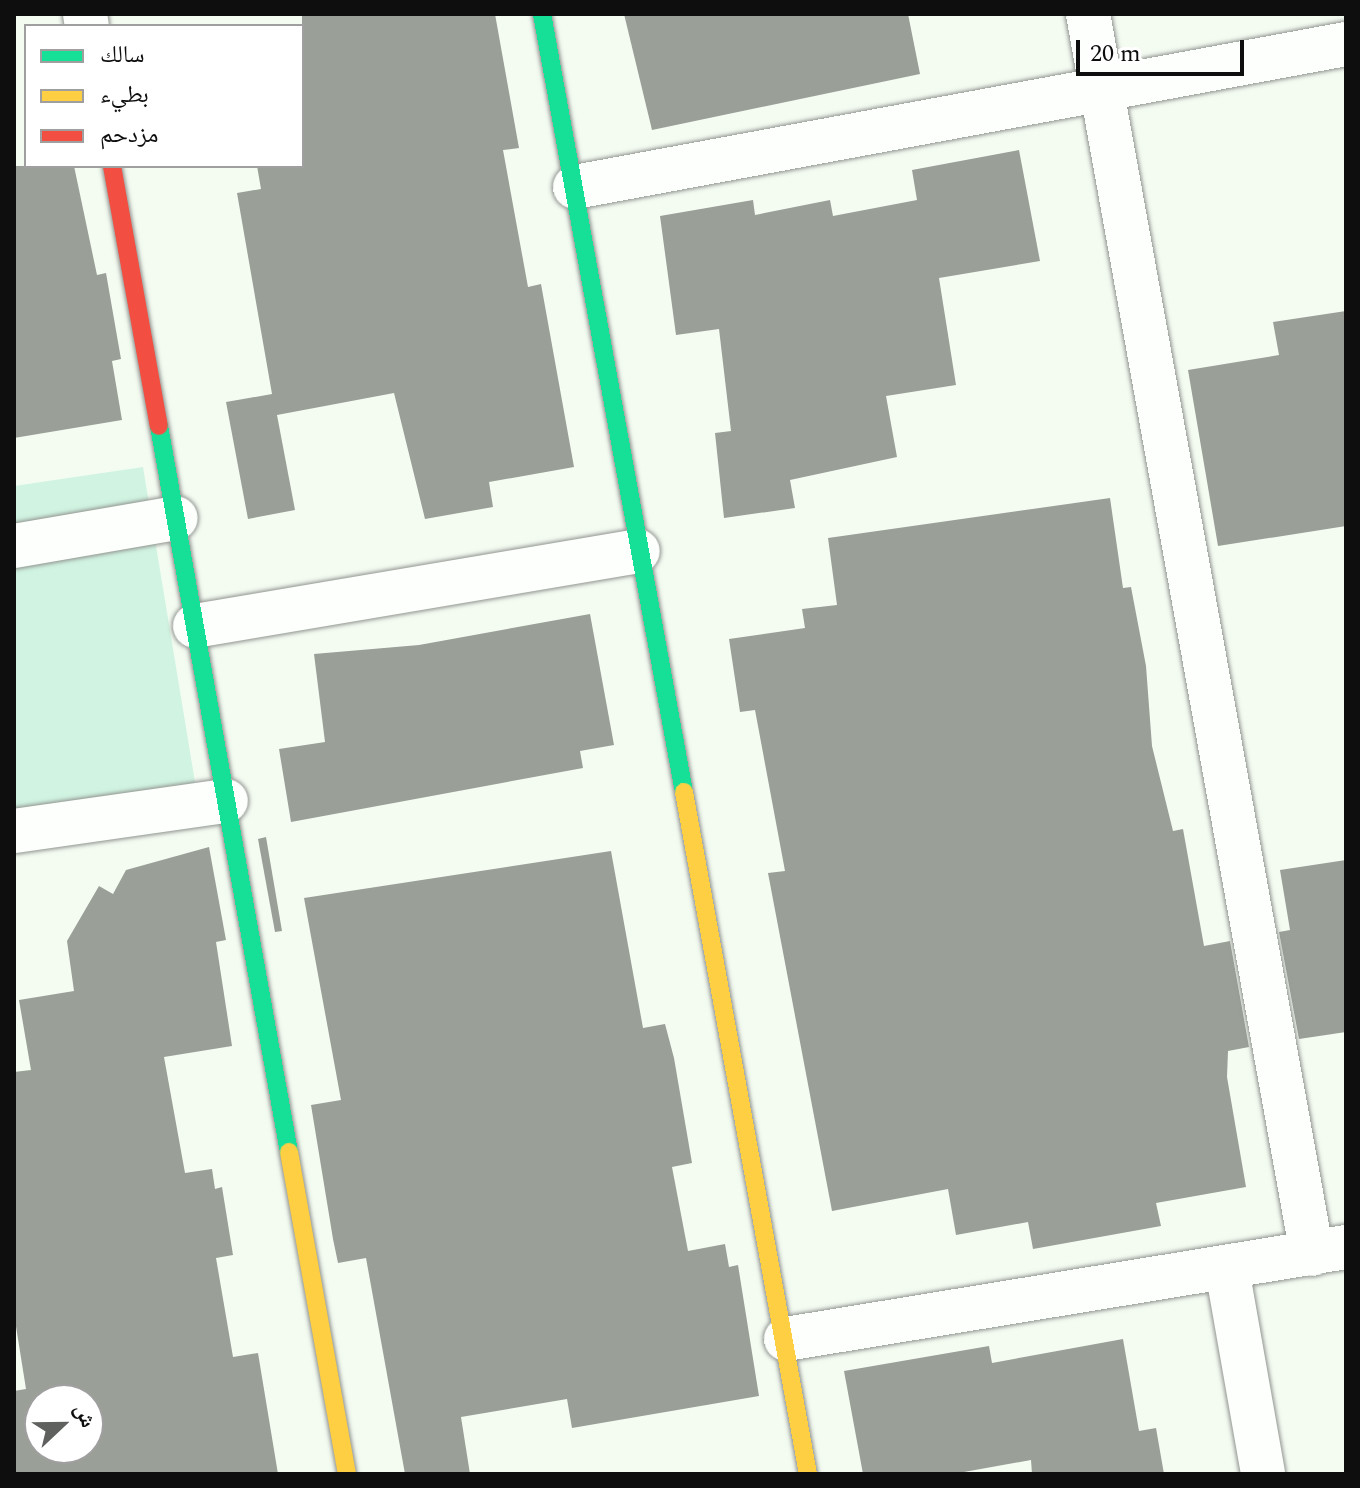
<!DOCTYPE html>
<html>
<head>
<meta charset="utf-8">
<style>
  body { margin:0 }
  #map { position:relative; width:1360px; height:1488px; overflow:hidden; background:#f4fcf2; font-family:Spectral,"Noto Naskh Arabic",serif }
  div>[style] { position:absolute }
  .green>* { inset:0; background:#d1f4e2 }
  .building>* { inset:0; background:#9a9f98 }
  .roads { filter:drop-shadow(0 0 2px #929591) drop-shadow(0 0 2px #929591) }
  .street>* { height:44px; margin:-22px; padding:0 22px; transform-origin:22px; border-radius:22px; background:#fdfffd }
  .fast>* { height:18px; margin:-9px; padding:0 9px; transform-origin:9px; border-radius:9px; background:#16e098 }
  .slow>* { height:18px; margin:-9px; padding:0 9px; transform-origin:9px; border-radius:9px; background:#ffcf43 }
  .jam>* { height:18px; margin:-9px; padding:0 9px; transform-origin:9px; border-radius:9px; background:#f24e42 }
  span { translate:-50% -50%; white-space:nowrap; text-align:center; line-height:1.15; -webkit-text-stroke:8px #fff; paint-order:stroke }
  .frame { position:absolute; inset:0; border:16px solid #0e0e0e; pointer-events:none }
  .legend { position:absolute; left:24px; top:24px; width:280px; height:144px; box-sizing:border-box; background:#fff; border:2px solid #9f9f9f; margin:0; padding:10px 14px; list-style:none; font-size:24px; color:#0e0e0e }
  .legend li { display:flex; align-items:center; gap:16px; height:40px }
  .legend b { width:40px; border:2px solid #9f9f9f }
  .north { position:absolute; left:24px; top:1384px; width:80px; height:80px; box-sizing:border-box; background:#fff; border:2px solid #9f9f9f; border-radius:50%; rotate:68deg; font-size:22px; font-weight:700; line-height:32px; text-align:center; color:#0e0e0e }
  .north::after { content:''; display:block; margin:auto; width:28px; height:36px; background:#5e615e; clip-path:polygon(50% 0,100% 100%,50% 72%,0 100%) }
  .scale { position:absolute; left:1076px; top:40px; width:168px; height:36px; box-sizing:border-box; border:4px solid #0e0e0e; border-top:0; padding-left:10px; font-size:24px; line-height:28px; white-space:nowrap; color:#0e0e0e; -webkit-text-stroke:6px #fff; paint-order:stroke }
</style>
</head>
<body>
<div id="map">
  <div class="green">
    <i style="clip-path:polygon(143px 467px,196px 788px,14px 817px,14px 486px)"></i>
  </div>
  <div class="building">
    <i style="clip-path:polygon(302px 14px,495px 14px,519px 148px,503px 150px,528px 287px,541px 284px,574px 467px,489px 482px,493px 507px,425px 519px,394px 393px,277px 415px,295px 510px,248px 519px,226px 402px,272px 394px,237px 193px,261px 189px,257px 166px,302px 166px)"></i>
    <i style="clip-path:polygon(624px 14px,908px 14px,920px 74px,652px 130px)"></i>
    <i style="clip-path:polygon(1019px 150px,1040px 261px,939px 278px,956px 385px,886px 396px,897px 457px,790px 480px,795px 508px,724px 518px,715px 433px,731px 431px,719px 329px,676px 335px,660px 216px,753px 200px,755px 215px,830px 200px,833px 216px,917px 200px,912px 170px)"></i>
    <i style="clip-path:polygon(14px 166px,74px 166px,97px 275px,106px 273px,121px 359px,112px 361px,122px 420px,14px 438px)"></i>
    <i style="clip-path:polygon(1346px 311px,1346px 526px,1218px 546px,1188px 370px,1279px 355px,1273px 322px)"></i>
    <i style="clip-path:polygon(1110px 498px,1123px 588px,1131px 587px,1146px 666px,1152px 746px,1173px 831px,1183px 829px,1204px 946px,1230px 941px,1249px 1047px,1228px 1051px,1227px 1077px,1246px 1187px,1156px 1203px,1161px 1226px,1033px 1249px,1028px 1222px,956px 1235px,948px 1189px,832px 1211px,768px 873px,785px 871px,755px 710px,740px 712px,729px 639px,805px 628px,802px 609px,837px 605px,828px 538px)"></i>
    <i style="clip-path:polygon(590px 614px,614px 745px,580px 751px,583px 768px,291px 822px,279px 749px,325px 742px,314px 654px,419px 645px)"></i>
    <i style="clip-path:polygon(266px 837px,282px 931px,275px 932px,258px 839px)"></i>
    <i style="clip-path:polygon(evenodd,209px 847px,226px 940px,216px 942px,232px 1046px,164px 1057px,185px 1173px,212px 1169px,215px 1189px,222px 1187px,233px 1255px,216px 1258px,233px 1357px,258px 1353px,278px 1474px,14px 1474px,14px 1391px,26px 1389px,14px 1314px,14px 1072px,31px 1070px,19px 1000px,74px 991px,67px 941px,99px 886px,113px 894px,126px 870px,209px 847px,40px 1400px,88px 1400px,88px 1448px,40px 1448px,40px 1400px)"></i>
    <i style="clip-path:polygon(611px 851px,643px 1028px,665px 1024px,674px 1058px,692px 1163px,672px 1167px,688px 1251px,725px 1244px,729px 1267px,738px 1265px,759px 1396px,572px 1428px,567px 1399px,461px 1417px,470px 1474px,405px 1474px,366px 1258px,338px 1263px,333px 1239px,311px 1105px,341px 1100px,304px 898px)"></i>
    <i style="clip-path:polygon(1346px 860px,1346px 1032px,1299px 1039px,1279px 932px,1290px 930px,1280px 870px)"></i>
    <i style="clip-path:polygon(1123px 1339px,1139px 1431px,1156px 1428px,1164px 1474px,1032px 1474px,1031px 1460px,953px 1474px,863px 1474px,844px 1371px,989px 1346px,992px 1363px)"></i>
  </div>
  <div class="roads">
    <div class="street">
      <i style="left:85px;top:14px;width:12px;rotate:81deg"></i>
      <i style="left:1088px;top:14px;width:1260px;rotate:79.76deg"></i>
      <i style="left:575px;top:187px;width:784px;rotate:-10.51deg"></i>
      <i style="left:14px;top:546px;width:164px;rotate:-9.8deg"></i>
      <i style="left:195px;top:626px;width:449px;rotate:-9.6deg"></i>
      <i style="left:14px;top:831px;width:214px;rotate:-8.1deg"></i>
      <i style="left:1227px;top:1269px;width:208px;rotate:80deg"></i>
      <i style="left:786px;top:1339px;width:568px;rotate:-9.33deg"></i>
    </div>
    <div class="fast">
      <i style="left:542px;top:14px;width:791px;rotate:79.66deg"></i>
      <i style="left:159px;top:426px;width:738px;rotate:79.85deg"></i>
    </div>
    <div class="slow">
      <i style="left:684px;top:792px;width:693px;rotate:79.7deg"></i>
      <i style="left:289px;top:1152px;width:327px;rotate:79.8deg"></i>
    </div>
    <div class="jam">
      <i style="left:112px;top:166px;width:264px;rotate:79.8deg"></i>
    </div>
  </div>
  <div class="frame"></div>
  <ul class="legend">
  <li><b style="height:10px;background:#16e098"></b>سالك</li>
  <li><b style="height:10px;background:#ffcf43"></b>بطيء</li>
  <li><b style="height:10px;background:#f24e42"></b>مزدحم</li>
  </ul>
  <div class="north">ش</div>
  <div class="scale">20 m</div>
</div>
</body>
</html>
